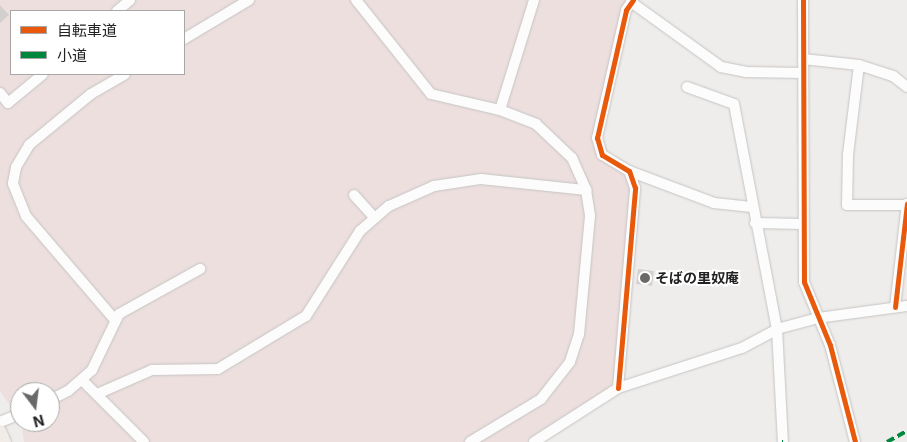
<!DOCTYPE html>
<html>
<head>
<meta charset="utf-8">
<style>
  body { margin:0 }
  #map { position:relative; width:907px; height:442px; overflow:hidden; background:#efedeb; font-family:Inter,"Noto Sans JP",sans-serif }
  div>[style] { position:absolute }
  .commercial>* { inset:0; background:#ecdfde }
  .building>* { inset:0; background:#d2d0ce; transform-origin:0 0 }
  .roads { filter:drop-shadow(0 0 1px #c5c4c3) drop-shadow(0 0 1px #c5c4c3) }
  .minor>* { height:10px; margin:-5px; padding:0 5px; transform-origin:5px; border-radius:5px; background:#fdfcfc }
  .major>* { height:12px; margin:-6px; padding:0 6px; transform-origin:6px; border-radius:6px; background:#f2ece8 }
  .quiet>* { height:4px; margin-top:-2px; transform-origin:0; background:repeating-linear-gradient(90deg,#00873e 0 8px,transparent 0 12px) }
  .cycleway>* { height:5px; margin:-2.5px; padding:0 2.5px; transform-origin:2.5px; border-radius:2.5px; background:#e8590c }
  .dots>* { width:14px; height:14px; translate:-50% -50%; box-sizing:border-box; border:2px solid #fff; border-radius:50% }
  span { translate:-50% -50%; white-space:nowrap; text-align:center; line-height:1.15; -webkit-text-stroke:4px #fff; paint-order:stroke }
  .poi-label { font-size:14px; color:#222; font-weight:700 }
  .left { translate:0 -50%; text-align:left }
  .legend { position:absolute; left:10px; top:10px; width:175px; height:65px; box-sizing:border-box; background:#fff; border:1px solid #a7a7a7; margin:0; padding:6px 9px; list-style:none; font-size:15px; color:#222 }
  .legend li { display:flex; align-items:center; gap:10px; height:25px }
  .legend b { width:25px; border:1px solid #a7a7a7 }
  .north { position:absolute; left:10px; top:382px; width:50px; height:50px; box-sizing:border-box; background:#fff; border:1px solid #a7a7a7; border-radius:50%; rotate:165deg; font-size:14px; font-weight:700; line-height:20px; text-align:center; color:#222 }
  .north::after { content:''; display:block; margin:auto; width:18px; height:22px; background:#6a6968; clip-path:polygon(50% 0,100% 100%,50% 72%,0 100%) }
</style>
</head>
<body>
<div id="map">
  <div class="commercial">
    <i style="clip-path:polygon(evenodd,0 0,626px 0,593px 143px,599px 158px,625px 174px,632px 188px,616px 373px,610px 388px,527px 442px,24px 442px,21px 422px,50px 422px,50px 392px,20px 392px,20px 420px,0 391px,0 0,11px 11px,184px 11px,184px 74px,11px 74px,11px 11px)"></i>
  </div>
  <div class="building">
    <i style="clip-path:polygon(0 5px,9px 15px,0 23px)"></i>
    <i style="left:638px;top:269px;width:16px;height:15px;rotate:7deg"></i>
  </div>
  <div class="roads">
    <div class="minor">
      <i style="left:356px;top:0;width:120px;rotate:51.4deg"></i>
      <i style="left:431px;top:94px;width:71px;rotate:13.1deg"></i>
      <i style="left:500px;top:110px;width:39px;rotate:21deg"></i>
      <i style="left:536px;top:124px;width:50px;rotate:43.4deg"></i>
      <i style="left:572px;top:158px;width:35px;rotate:66deg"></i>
      <i style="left:586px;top:190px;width:26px;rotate:81deg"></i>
      <i style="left:590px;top:216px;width:119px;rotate:95.3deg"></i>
      <i style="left:579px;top:334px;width:29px;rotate:108deg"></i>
      <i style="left:570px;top:362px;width:47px;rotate:128.1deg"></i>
      <i style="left:541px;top:399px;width:83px;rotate:148.8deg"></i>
      <i style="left:803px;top:0;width:282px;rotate:89.8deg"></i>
      <i style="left:804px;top:282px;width:68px;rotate:67.6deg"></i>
      <i style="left:830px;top:345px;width:100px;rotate:75.5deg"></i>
      <i style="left:631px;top:2px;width:111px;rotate:35.8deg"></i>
      <i style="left:721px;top:67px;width:25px;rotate:11deg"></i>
      <i style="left:746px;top:72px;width:57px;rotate:1deg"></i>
      <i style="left:117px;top:11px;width:17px;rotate:-40deg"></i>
      <i style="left:184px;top:39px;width:76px;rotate:-31deg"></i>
      <i style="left:803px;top:59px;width:56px;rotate:6.1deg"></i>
      <i style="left:859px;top:65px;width:36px;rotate:18deg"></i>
      <i style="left:893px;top:76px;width:18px;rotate:38deg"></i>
      <i style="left:859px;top:65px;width:90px;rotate:97deg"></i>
      <i style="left:848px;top:154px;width:51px;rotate:91.1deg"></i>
      <i style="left:847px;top:205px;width:60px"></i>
      <i style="left:687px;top:87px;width:50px;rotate:19.9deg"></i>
      <i style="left:734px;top:104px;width:229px;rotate:79.2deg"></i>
      <i style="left:777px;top:329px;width:113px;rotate:87deg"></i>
      <i style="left:0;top:93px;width:13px;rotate:51deg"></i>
      <i style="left:8px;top:103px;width:45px;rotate:-39.6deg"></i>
      <i style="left:500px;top:110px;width:115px;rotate:-72.8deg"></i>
      <i style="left:629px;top:171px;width:91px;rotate:20.6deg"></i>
      <i style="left:714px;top:203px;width:38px;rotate:6deg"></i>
      <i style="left:354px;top:195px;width:30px;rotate:48deg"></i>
      <i style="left:755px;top:223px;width:48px;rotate:1.2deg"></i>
      <i style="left:895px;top:307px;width:104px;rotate:-83.4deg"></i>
      <i style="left:115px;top:320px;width:137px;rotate:-130.6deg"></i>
      <i style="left:26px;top:216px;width:35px;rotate:-112deg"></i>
      <i style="left:13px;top:183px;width:16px;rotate:-79deg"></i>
      <i style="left:16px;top:167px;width:26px;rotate:-59deg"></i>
      <i style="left:29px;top:145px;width:80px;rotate:-39.4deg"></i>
      <i style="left:91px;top:94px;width:39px;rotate:-30deg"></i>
      <i style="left:83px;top:381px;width:86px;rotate:45deg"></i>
      <i style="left:618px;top:388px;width:201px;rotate:-85.1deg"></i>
      <i style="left:635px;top:188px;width:18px;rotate:-109deg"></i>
      <i style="left:629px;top:171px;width:31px;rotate:-149deg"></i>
      <i style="left:602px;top:155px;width:18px;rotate:-106deg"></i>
      <i style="left:597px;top:138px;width:131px;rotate:-77.2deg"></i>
      <i style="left:626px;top:10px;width:12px;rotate:-55deg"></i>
      <i style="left:97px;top:394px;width:60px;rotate:-23.6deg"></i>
      <i style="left:152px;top:370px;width:66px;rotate:-0.9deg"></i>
      <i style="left:218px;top:369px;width:103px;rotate:-31.1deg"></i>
      <i style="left:306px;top:316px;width:101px;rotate:-57.6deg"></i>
      <i style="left:360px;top:231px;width:38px;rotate:-41deg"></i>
      <i style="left:389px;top:206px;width:49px;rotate:-24deg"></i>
      <i style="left:434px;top:186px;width:48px;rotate:-8.5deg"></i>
      <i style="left:481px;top:179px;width:106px;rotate:6deg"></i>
      <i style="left:50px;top:400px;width:20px;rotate:-27deg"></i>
      <i style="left:68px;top:391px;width:32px;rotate:-41deg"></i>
      <i style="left:92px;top:370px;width:62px;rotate:-64.3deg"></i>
      <i style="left:119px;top:314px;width:93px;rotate:-29.1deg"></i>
      <i style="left:0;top:422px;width:22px;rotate:-22deg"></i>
      <i style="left:534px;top:442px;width:100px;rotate:-32.7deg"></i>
      <i style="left:618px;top:388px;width:130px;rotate:-17.9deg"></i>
      <i style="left:742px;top:348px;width:40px;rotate:-28deg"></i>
      <i style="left:777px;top:329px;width:42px;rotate:-15deg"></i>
      <i style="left:818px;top:318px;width:90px;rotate:-7.7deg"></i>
    </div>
    <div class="major">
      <i style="left:0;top:431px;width:12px;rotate:66deg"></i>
    </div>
  </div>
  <div class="quiet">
    <i style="left:782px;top:442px;width:1px"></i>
    <i style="left:887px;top:442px;width:23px;rotate:-29deg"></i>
  </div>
  <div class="cycleway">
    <i style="left:803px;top:0;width:282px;rotate:89.8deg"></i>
    <i style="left:804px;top:282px;width:68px;rotate:67.6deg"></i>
    <i style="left:830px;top:345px;width:100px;rotate:75.5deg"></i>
    <i style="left:895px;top:307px;width:104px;rotate:-83.4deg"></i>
    <i style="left:618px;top:388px;width:201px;rotate:-85.1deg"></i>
    <i style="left:635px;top:188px;width:18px;rotate:-109deg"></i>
    <i style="left:629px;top:171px;width:31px;rotate:-149deg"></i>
    <i style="left:602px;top:155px;width:18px;rotate:-106deg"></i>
    <i style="left:597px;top:138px;width:131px;rotate:-77.2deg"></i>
    <i style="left:626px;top:10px;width:12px;rotate:-55deg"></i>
  </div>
  <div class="dots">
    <i style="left:645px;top:278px;background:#6a6968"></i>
  </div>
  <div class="poi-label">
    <span class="left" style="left:655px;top:278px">そばの里奴庵</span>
  </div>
  <ul class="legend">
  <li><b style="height:6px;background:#e8590c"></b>自転車道</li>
  <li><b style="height:6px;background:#00873e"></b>小道</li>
  </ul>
  <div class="north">N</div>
</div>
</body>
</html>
